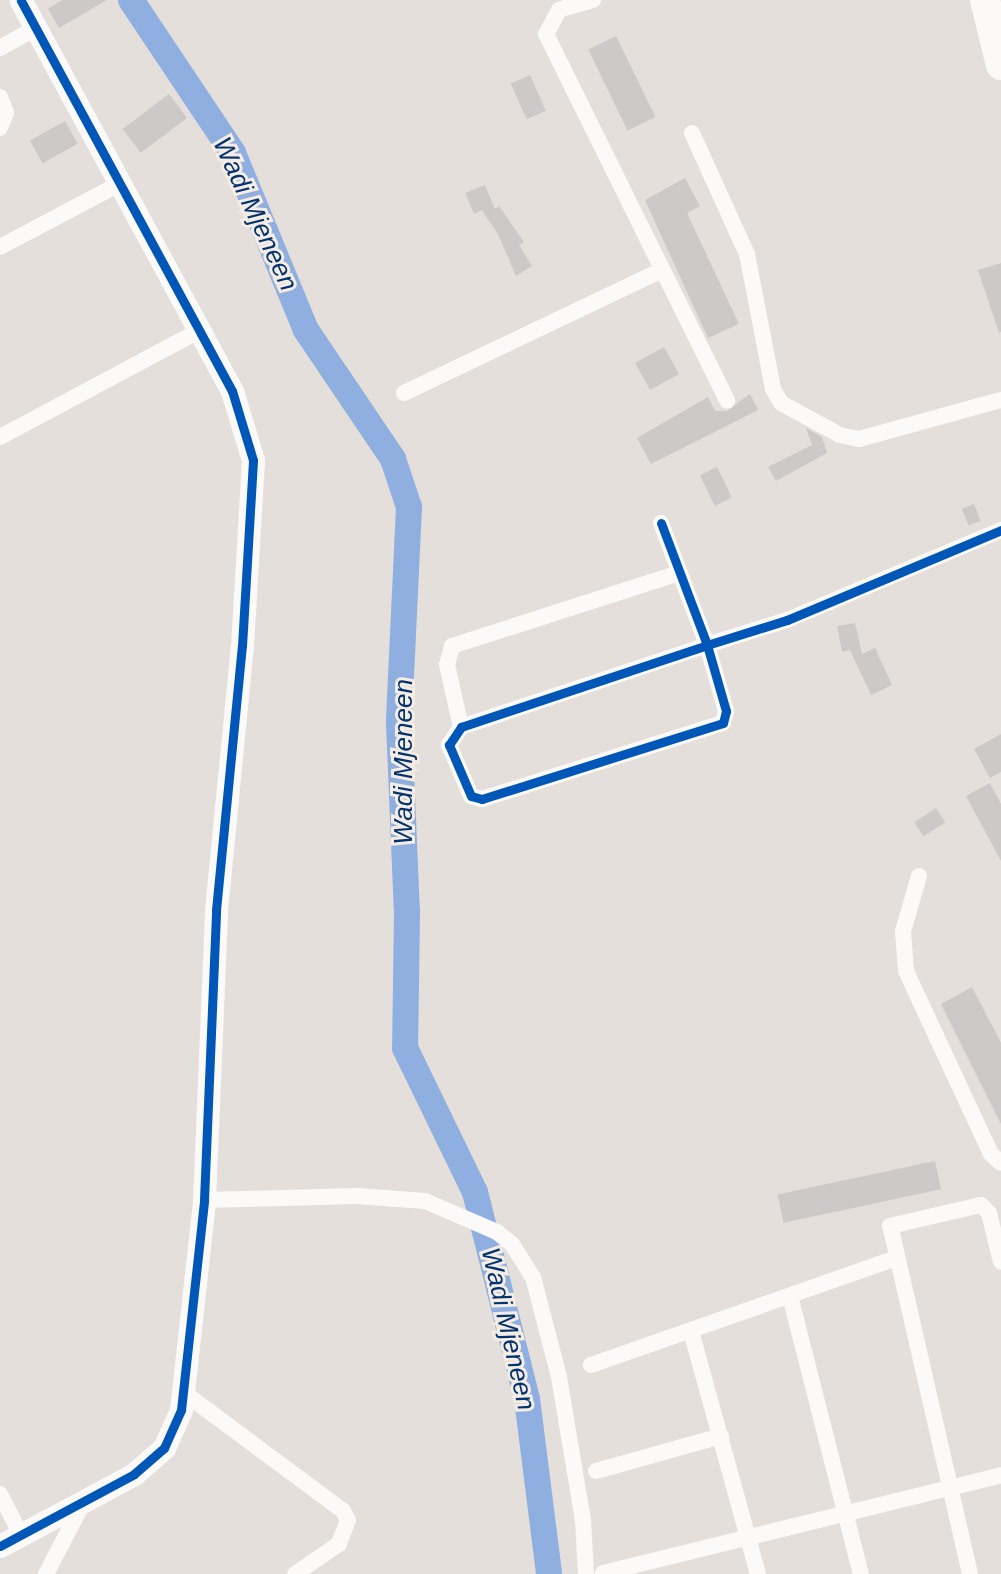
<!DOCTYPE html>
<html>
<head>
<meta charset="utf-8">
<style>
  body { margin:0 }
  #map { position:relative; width:1001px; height:1574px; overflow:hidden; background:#e4dfda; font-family:Helvetica,sans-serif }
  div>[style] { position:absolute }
  .river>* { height:26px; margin:-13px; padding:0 13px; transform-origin:13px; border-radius:13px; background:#8fafe0 }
  .building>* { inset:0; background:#cdc9c9; transform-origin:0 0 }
  .street>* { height:16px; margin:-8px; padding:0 8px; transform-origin:8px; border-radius:8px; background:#fbfaf9 }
  .secondary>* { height:23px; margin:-11.5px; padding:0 11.5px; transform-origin:11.5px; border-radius:11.5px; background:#fbfaf9 }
  .highway>* { height:30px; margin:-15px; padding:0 15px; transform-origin:15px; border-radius:15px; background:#fbfaf9 }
  .cycleway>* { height:9px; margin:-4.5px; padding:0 4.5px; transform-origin:4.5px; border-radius:4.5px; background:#0057b8 }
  span { translate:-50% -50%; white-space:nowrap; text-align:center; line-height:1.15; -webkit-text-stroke:6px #f5ece3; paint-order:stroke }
  .water-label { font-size:26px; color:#023371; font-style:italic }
</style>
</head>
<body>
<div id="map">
  <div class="river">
    <i style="left:131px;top:0;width:184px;rotate:56.3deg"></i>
    <i style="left:233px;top:153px;width:191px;rotate:67.6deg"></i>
    <i style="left:306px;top:330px;width:156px;rotate:56deg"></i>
    <i style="left:393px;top:459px;width:51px;rotate:71.6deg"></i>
    <i style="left:409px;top:507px;width:216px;rotate:92.7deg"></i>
    <i style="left:399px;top:723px;width:188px;rotate:87.6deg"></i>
    <i style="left:407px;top:911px;width:137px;rotate:90.8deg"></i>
    <i style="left:405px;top:1048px;width:160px;rotate:64.1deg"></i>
    <i style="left:475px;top:1192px;width:213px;rotate:75.9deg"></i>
    <i style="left:527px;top:1399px;width:176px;rotate:82.8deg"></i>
  </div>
  <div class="building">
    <i style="clip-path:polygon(62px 0,107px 0,59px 28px,48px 9px)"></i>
    <i style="left:616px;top:36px;width:90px;height:31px;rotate:64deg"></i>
    <i style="left:530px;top:75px;width:39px;height:21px;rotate:66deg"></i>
    <i style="left:169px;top:94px;width:30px;height:58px;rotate:53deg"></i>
    <i style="left:65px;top:121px;width:26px;height:40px;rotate:61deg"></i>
    <i style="clip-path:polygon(685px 178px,700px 206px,687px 213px,739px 324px,708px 338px,645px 200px)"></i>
    <i style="clip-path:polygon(485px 185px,495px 209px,499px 206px,524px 242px,519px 245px,532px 266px,516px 276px,498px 234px,482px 210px,474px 214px,465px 193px)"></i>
    <i style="clip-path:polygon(1001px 263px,1001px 332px,999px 333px,978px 270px)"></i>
    <i style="left:664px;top:347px;width:31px;height:33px;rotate:61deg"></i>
    <i style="clip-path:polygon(750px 394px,758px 410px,651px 464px,637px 438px,708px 397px,715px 411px,727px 411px)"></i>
    <i style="clip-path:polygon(806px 428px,822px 437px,827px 453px,776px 481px,768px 467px,812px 445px)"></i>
    <i style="left:717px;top:467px;width:34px;height:19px;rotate:64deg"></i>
    <i style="left:974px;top:504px;width:18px;height:13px;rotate:68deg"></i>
    <i style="clip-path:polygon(855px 623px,862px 654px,875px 648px,892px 685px,871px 695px,850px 650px,842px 652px,837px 626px)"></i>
    <i style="clip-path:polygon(1001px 734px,1001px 772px,990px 778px,974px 749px)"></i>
    <i style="clip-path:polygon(990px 783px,1001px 804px,1001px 861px,966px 796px)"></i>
    <i style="left:936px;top:808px;width:17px;height:26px;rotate:57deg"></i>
    <i style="clip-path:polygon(972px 987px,1001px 1043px,1001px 1124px,941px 1004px)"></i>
    <i style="left:935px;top:1161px;width:29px;height:161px;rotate:78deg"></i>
  </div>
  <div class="street">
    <i style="left:593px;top:0;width:35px;rotate:164deg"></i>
    <i style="left:559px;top:10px;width:27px;rotate:118deg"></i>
    <i style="left:546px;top:34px;width:409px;rotate:63.7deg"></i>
    <i style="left:0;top:48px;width:41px;rotate:-29.1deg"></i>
    <i style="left:0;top:97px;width:17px;rotate:69deg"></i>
    <i style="left:6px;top:113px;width:16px;rotate:112deg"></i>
    <i style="left:692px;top:133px;width:133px;rotate:65.6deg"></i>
    <i style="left:747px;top:254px;width:137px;rotate:79.1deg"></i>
    <i style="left:773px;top:389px;width:16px;rotate:60deg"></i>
    <i style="left:781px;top:403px;width:67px;rotate:28.5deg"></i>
    <i style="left:840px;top:435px;width:19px;rotate:12deg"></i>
    <i style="left:859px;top:439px;width:147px;rotate:-15.4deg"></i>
    <i style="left:0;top:247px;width:135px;rotate:-27.9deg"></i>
    <i style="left:404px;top:393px;width:284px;rotate:-25.5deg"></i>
    <i style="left:0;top:437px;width:227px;rotate:-28.1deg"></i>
    <i style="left:661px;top:523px;width:130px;rotate:69.3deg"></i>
    <i style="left:707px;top:645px;width:69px;rotate:73.9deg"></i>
    <i style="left:726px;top:711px;width:12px;rotate:104deg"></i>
    <i style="left:723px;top:723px;width:253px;rotate:162.5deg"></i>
    <i style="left:482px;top:799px;width:11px;rotate:-165deg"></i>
    <i style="left:471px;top:796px;width:56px;rotate:-113.3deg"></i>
    <i style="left:449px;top:745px;width:22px;rotate:-56deg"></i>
    <i style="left:461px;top:727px;width:259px;rotate:-18.4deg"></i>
    <i style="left:707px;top:645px;width:84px;rotate:-17.4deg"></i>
    <i style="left:787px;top:620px;width:232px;rotate:-22.8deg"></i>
    <i style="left:461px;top:727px;width:64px;rotate:-102.7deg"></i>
    <i style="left:447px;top:665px;width:20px;rotate:-75deg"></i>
    <i style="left:452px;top:646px;width:239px;rotate:-17.8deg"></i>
    <i style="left:919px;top:876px;width:57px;rotate:106.2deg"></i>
    <i style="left:903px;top:931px;width:40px;rotate:85.7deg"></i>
    <i style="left:906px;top:971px;width:202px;rotate:65.1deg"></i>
    <i style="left:991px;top:1154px;width:13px;rotate:42deg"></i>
    <i style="left:204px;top:1200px;width:153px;rotate:-1.5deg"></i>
    <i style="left:357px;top:1196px;width:68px;rotate:4.2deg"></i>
    <i style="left:425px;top:1201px;width:78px;rotate:23.3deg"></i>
    <i style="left:497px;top:1232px;width:19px;rotate:39deg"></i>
    <i style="left:512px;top:1244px;width:39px;rotate:58deg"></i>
    <i style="left:533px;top:1277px;width:103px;rotate:75.4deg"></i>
    <i style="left:559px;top:1377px;width:145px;rotate:80.5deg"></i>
    <i style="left:583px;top:1520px;width:54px;rotate:86.8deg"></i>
    <i style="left:790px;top:1296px;width:287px;rotate:75.7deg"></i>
    <i style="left:691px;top:1331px;width:252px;rotate:74.6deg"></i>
    <i style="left:591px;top:1365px;width:321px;rotate:-19.3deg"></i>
    <i style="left:183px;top:1392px;width:199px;rotate:36.6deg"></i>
    <i style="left:343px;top:1511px;width:10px;rotate:61deg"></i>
    <i style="left:348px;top:1520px;width:26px;rotate:111deg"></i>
    <i style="left:339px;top:1544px;width:53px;rotate:145.7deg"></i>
    <i style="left:596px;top:1471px;width:130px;rotate:-15.6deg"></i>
    <i style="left:0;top:1494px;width:46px;rotate:62.9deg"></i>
    <i style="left:603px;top:1573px;width:410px;rotate:-13.8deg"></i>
    <i style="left:46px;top:1574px;width:80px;rotate:-62.5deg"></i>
    <i style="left:970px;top:1574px;width:357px;rotate:-102.9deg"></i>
    <i style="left:890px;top:1226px;width:93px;rotate:-13deg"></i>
    <i style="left:981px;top:1205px;width:11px;rotate:45deg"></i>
    <i style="left:989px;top:1213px;width:50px;rotate:76.2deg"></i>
  </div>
  <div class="secondary">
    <i style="left:0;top:1546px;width:152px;rotate:-28.2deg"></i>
    <i style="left:134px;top:1474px;width:40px;rotate:-41deg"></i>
    <i style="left:164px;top:1448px;width:42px;rotate:-65.9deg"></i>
    <i style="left:181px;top:1410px;width:211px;rotate:-83.7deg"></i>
    <i style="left:204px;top:1200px;width:290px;rotate:-87.6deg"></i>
    <i style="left:216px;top:910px;width:265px;rotate:-84.4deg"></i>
    <i style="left:242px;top:646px;width:186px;rotate:-86.6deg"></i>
    <i style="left:253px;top:460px;width:72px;rotate:-106.9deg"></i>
    <i style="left:232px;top:391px;width:444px;rotate:-118.4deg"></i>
  </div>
  <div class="highway">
    <i style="left:985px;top:0;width:67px;rotate:76.2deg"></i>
  </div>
  <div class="cycleway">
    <i style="left:661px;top:523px;width:130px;rotate:69.3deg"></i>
    <i style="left:707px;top:645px;width:69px;rotate:73.9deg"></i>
    <i style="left:726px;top:711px;width:12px;rotate:104deg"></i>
    <i style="left:723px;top:723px;width:253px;rotate:162.5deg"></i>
    <i style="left:482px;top:799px;width:11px;rotate:-165deg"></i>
    <i style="left:471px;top:796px;width:56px;rotate:-113.3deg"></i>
    <i style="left:449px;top:745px;width:22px;rotate:-56deg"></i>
    <i style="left:461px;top:727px;width:259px;rotate:-18.4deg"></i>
    <i style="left:707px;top:645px;width:84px;rotate:-17.4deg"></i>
    <i style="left:787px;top:620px;width:232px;rotate:-22.8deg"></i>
    <i style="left:0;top:1546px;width:152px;rotate:-28.2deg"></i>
    <i style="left:134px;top:1474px;width:40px;rotate:-41deg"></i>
    <i style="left:164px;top:1448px;width:42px;rotate:-65.9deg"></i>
    <i style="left:181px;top:1410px;width:211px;rotate:-83.7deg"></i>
    <i style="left:204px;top:1200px;width:290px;rotate:-87.6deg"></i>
    <i style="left:216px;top:910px;width:265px;rotate:-84.4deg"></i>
    <i style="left:242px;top:646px;width:186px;rotate:-86.6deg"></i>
    <i style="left:253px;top:460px;width:72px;rotate:-106.9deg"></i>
    <i style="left:232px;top:391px;width:444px;rotate:-118.4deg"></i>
  </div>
  <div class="water-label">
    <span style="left:255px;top:214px;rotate:65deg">Wadi Mjeneen</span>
    <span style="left:404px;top:762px;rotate:-90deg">Wadi Mjeneen</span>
    <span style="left:508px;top:1329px;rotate:77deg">Wadi Mjeneen</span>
  </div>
</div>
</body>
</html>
